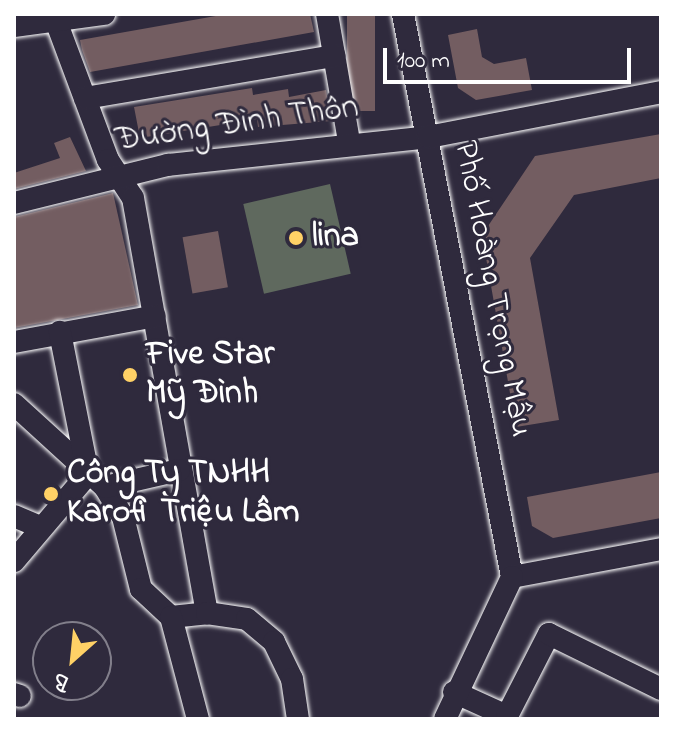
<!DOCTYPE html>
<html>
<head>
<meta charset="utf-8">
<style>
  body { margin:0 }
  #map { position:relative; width:675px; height:733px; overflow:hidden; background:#2f2a3d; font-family:"Indie Flower",sans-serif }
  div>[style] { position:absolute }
  .green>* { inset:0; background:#5f695e; transform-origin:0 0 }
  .building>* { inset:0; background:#735d61; transform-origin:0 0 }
  .roads { filter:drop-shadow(0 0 2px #fff) drop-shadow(0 0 2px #fff) }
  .minor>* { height:22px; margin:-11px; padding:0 11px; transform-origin:11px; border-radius:11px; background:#2f2a3d }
  .dots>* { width:22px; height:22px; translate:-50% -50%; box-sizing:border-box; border:4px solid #2f2a3d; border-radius:50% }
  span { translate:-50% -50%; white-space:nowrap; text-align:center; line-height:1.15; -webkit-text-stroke:6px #2f2a3d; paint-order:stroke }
  .street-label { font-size:34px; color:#fff }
  .poi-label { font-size:34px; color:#fff; font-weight:700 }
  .left { translate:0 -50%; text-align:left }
  .frame { position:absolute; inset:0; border:16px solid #fff; pointer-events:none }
  .north { position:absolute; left:32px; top:621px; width:80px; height:80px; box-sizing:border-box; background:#2f2a3d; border:2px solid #827f8b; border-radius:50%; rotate:207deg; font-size:22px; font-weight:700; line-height:32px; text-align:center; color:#fff }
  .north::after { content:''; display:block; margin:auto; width:28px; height:36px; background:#ffd166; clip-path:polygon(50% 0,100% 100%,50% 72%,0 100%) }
  .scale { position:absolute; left:383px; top:48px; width:248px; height:36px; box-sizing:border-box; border:4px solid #fff; border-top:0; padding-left:10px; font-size:24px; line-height:28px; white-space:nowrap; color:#fff; -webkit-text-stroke:6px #2f2a3d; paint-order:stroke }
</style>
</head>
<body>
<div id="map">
  <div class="green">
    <i style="left:330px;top:184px;width:92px;height:89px;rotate:77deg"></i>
  </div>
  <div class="building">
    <i style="clip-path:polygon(227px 14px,310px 14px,314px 32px,90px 72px,82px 50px,80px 40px)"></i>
    <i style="left:347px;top:14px;width:28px;height:97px"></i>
    <i style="clip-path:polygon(477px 29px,482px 57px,494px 64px,526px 58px,532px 90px,476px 100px,458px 88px,448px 35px)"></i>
    <i style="clip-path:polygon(252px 88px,253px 95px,288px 89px,289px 97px,326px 90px,331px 121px,258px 127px,257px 119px,140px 138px,134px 107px)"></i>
    <i style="clip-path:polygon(661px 134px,661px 178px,574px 195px,530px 258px,559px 420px,516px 427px,482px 235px,535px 156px)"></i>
    <i style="clip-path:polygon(70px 137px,86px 171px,14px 189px,14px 173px,60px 158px,54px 143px)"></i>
    <i style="clip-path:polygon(113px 193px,138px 305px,14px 328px,14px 217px)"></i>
    <i style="left:218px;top:231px;width:57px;height:36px;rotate:80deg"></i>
    <i style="clip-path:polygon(661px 472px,661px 518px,553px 538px,532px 526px,527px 497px)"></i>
  </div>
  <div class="roads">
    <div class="minor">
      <i style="left:327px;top:14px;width:130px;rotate:80.2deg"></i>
      <i style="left:403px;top:14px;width:573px;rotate:79.04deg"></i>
      <i style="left:56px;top:21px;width:148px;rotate:69.5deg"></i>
      <i style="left:108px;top:160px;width:45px;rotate:56.7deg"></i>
      <i style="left:133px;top:198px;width:422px;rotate:79.9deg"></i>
      <i style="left:14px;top:26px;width:91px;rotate:-7.6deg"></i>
      <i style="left:85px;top:98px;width:253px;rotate:-9.6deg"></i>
      <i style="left:14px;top:203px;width:159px;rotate:-13.9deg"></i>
      <i style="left:168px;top:165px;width:262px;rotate:-6.1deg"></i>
      <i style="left:428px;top:137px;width:237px;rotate:-10.9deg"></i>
      <i style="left:14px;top:342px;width:143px;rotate:-10.4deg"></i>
      <i style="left:14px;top:404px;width:123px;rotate:42.4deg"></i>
      <i style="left:105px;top:487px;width:35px;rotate:59deg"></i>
      <i style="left:123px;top:517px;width:74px;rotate:76deg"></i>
      <i style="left:141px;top:589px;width:41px;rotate:43deg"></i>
      <i style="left:171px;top:617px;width:36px;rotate:-6deg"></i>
      <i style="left:207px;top:613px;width:40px;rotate:8.5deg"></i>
      <i style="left:247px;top:619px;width:35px;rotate:40deg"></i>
      <i style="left:274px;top:642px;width:41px;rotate:64.1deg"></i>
      <i style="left:292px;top:679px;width:40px;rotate:81.5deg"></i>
      <i style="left:105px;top:487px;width:76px;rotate:-12.9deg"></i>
      <i style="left:14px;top:516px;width:30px;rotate:23deg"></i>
      <i style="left:14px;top:561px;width:114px;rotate:-49.6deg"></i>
      <i style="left:88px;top:474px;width:145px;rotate:-101.2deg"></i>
      <i style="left:512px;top:577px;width:152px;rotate:-10.6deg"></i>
      <i style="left:171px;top:617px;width:106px;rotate:75.2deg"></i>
      <i style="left:454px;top:692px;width:58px;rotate:24.4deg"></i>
      <i style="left:507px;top:716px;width:92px;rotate:-62.9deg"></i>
      <i style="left:549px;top:634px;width:125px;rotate:26.2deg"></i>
      <i style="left:14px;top:694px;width:6px;rotate:18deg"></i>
      <i style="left:445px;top:719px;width:157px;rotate:-64.7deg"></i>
    </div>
  </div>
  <div class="dots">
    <i style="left:296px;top:238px;background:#ffd166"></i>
    <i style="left:130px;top:375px;background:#ffd166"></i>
    <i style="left:51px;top:494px;background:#ffd166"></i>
  </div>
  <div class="street-label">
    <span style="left:237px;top:125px;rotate:-8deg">Đường Đình Thôn</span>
    <span style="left:492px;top:289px;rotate:79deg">Phố Hoàng Trọng Mậu</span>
  </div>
  <div class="poi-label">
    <span class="left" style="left:312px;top:238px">lina</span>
    <span class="left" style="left:146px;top:375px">Five Star<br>Mỹ Đình</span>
    <span class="left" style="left:67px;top:494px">Công Ty TNHH<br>Karofi Triệu Lâm</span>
  </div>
  <div class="frame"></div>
  <div class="north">B</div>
  <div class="scale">100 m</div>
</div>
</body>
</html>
